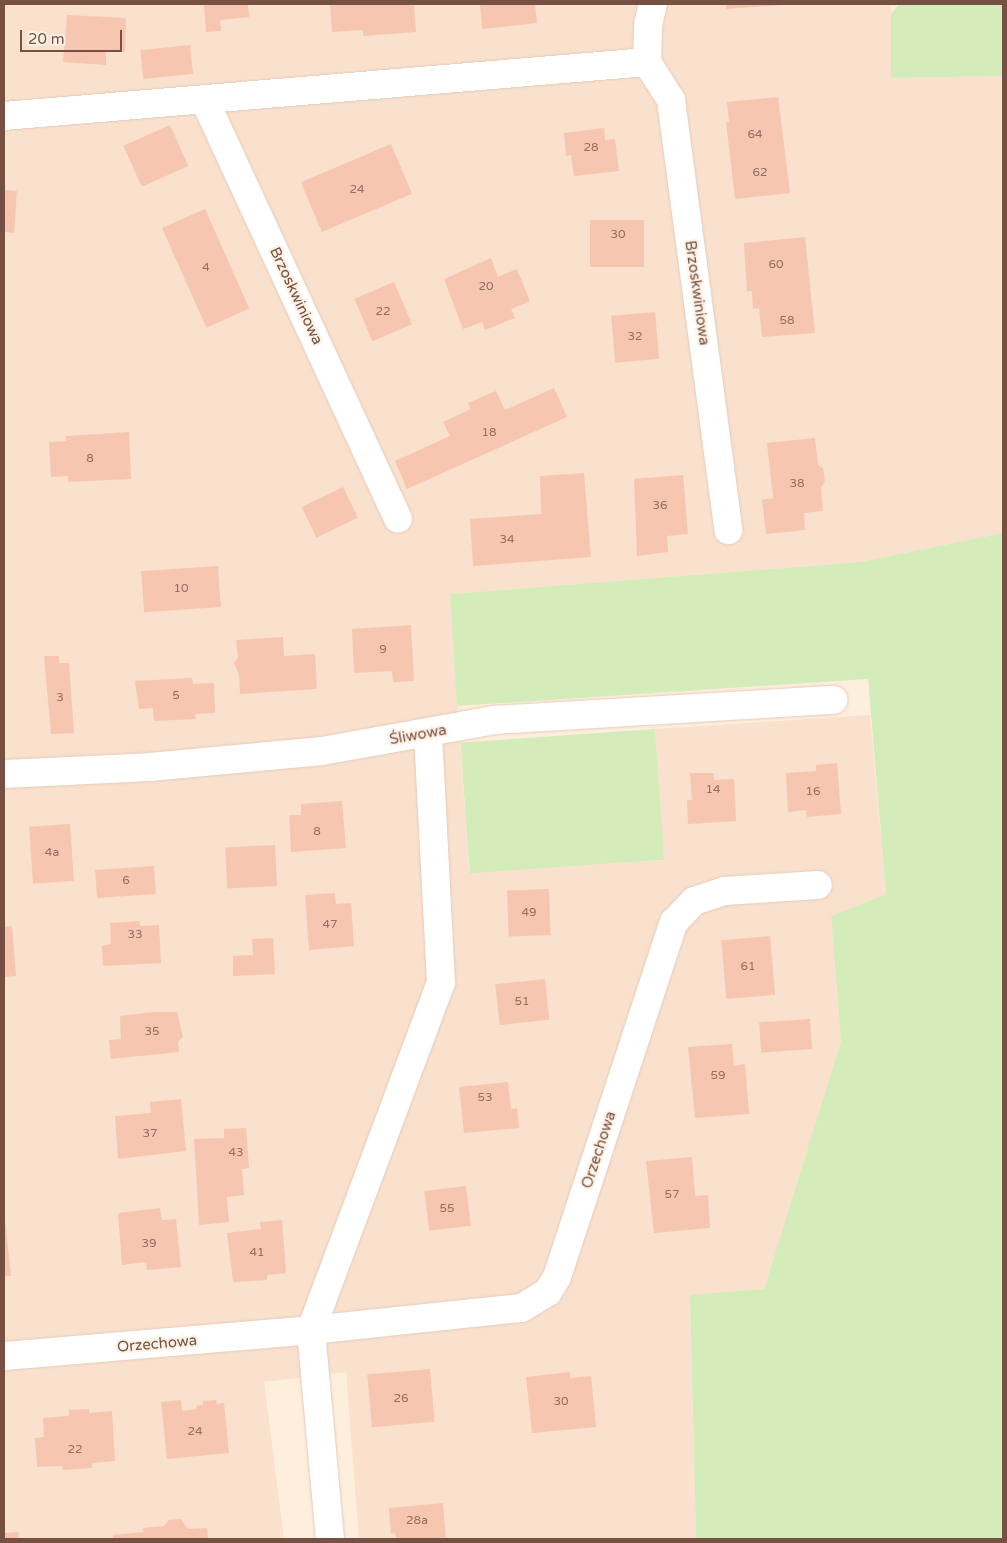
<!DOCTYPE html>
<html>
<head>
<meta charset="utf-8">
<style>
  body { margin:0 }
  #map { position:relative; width:1007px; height:1543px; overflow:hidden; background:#feeedc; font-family:"Varela Round",sans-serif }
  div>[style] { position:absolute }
  .residential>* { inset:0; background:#f9e1cd }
  .green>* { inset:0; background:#d4ecba; transform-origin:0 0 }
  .building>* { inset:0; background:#f6c6b1; transform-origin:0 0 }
  .roads { filter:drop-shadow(0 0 1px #e5cabb) drop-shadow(0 0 1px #e5cabb) }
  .minor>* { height:28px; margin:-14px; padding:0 14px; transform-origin:14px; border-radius:14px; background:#fff }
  span { translate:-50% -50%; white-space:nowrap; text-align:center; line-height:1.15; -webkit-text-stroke:4.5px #fff2e5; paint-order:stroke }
  .number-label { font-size:12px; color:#956e5e }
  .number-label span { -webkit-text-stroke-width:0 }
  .street-label { font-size:15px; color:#755043 }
  .frame { position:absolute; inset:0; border:5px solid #755043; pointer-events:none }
  .scale { position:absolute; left:20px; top:30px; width:102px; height:22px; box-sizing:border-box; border:2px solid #755043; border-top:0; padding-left:6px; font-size:15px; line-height:18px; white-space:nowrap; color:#755043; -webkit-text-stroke:4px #fff2e5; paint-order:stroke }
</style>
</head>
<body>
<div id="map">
  <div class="residential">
    <i style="clip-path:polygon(4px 4px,891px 4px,891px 78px,1003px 76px,1003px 533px,860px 562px,450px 594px,469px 872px,664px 860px,655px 729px,870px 715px,886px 894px,831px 916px,841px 1041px,764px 1289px,690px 1296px,696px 1539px,359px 1539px,346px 1372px,264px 1382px,284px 1539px,4px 1539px)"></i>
  </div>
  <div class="green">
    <i style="clip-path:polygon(899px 4px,1003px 4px,1003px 76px,891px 78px,891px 14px)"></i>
    <i style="clip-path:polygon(1003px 533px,1003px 1539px,696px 1539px,690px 1295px,764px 1289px,841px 1041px,831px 916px,886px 894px,868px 679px,457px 706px,450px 594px,860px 562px)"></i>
    <i style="left:655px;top:729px;width:131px;height:195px;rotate:86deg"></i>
  </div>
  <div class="building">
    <i style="clip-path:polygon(204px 4px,248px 4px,249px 17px,220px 20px,221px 31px,206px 32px)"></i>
    <i style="clip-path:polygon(330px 4px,414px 4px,416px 32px,363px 36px,363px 30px,332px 32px)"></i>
    <i style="clip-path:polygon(480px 4px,535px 4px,537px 23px,482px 29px)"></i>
    <i style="clip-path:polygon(726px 4px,782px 4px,782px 5px,726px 9px)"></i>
    <i style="clip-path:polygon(67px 15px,126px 18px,125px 52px,106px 50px,106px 65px,63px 62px)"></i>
    <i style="left:190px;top:45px;width:29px;height:50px;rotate:84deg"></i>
    <i style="clip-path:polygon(778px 97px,790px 193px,735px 199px,726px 122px,729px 122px,727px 102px)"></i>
    <i style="left:170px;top:125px;width:45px;height:51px;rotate:66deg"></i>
    <i style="clip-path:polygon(604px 128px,605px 140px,615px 139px,619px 171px,574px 176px,571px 155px,566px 156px,564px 133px)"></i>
    <i style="left:391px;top:144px;width:54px;height:98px;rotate:67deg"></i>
    <i style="clip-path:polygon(4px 190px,17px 191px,14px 233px,4px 232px)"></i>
    <i style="left:205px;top:209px;width:109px;height:47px;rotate:66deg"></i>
    <i style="left:644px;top:220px;width:47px;height:54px;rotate:90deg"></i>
    <i style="clip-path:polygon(805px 237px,815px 333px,762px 337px,759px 308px,753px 309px,752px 291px,747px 291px,744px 243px)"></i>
    <i style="clip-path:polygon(491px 258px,498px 277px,517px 269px,530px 301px,511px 309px,515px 318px,485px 330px,482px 322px,463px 329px,444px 279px)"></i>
    <i style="left:394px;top:282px;width:46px;height:43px;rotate:67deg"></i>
    <i style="left:655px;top:312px;width:47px;height:44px;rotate:85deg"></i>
    <i style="clip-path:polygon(554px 388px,567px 417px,407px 489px,395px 461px,450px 436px,443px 422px,471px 409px,468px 403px,496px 391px,505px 410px)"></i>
    <i style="clip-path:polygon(129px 432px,131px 479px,68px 482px,68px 476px,51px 477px,49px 442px,66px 441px,66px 436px)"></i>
    <i style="clip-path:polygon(815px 438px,818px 465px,823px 468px,825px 482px,821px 487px,823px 511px,804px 513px,805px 530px,766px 534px,762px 500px,773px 498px,767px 443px)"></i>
    <i style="clip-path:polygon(584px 473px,591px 557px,473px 566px,470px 519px,541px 514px,540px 476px)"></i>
    <i style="clip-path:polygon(683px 475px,688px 534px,667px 536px,668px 552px,637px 556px,634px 479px)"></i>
    <i style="left:343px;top:487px;width:34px;height:46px;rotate:64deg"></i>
    <i style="left:218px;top:566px;width:41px;height:77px;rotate:86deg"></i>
    <i style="clip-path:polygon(411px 625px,414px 681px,393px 682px,392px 671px,354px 673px,352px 629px)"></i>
    <i style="clip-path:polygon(283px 637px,284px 656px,315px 654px,317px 689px,240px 694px,239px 674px,234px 663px,238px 658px,236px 640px)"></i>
    <i style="clip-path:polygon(44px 656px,59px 656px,59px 663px,69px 663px,74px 733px,51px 734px)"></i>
    <i style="clip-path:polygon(192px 678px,193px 684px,214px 683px,215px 713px,195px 714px,196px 719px,154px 721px,153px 708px,139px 709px,135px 681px)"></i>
    <i style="clip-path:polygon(837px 763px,841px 814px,807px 817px,806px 810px,788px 812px,786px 773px,816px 771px,816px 765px)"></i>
    <i style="clip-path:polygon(690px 773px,714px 773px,714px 780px,734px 779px,736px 821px,688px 824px,687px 800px,692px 800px)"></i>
    <i style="clip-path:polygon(342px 801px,346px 848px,291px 852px,289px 815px,301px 815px,301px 804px)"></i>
    <i style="left:70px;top:824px;width:57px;height:41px;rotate:86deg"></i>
    <i style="left:275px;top:845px;width:41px;height:50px;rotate:87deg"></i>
    <i style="left:154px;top:866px;width:28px;height:59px;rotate:86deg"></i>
    <i style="left:549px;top:889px;width:46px;height:42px;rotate:88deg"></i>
    <i style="clip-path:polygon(335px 893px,336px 904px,351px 903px,354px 946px,309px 950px,305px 895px)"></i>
    <i style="clip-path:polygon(140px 921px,140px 926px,159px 925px,161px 963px,103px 966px,102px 946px,111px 944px,110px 923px)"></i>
    <i style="clip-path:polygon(12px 926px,16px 976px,4px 977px,4px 927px)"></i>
    <i style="left:770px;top:936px;width:59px;height:49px;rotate:85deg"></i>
    <i style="clip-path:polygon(273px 938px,275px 974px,233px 976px,233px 956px,253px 955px,252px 939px)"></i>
    <i style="left:545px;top:979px;width:41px;height:50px;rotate:84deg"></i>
    <i style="clip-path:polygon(154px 1012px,177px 1012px,183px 1037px,178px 1042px,179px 1052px,111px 1059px,109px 1040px,121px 1039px,120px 1016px)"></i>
    <i style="left:810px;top:1019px;width:30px;height:51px;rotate:86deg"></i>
    <i style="clip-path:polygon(732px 1044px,734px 1066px,745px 1064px,749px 1114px,695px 1118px,688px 1047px)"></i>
    <i style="clip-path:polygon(508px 1082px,511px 1109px,517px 1108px,519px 1128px,464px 1133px,459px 1087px)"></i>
    <i style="clip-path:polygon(181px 1099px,186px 1151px,118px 1159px,115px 1116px,151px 1113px,150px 1102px)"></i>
    <i style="clip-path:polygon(246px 1128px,249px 1168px,242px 1169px,244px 1195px,227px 1197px,229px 1222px,199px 1225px,194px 1139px,224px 1138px,224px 1129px)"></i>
    <i style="clip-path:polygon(692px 1157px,695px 1196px,708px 1195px,710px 1228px,654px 1233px,646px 1161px)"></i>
    <i style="left:466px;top:1186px;width:40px;height:42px;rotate:83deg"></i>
    <i style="clip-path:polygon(160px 1208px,162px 1220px,176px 1219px,181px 1267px,147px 1270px,146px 1262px,122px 1265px,118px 1213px)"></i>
    <i style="clip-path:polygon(4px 1210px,11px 1276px,4px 1276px)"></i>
    <i style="clip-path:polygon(282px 1220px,286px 1273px,267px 1275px,267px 1280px,233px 1282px,227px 1233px,261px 1229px,260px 1222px)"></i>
    <i style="left:430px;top:1369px;width:53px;height:63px;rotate:85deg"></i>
    <i style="clip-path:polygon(570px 1372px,570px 1378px,591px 1376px,596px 1427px,532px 1433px,526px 1377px)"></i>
    <i style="clip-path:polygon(181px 1400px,182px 1411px,197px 1409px,196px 1406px,203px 1405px,203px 1401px,216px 1400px,217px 1404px,224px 1403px,229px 1453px,167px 1459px,161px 1402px)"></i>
    <i style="clip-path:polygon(89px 1409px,89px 1413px,112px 1411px,115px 1461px,92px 1463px,92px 1468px,63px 1470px,62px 1466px,37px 1467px,35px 1438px,44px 1437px,43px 1418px,69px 1416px,69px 1410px)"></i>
    <i style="clip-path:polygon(443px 1503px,446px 1539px,396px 1539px,395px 1533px,391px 1534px,389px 1508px)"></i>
    <i style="clip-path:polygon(181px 1519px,188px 1529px,207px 1528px,208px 1539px,113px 1539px,113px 1535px,144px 1532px,143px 1528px,164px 1526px,169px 1520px)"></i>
    <i style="clip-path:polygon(18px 1532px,19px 1539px,4px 1539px,4px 1533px)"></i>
  </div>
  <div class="roads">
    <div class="minor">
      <i style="left:647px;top:62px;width:45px;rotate:57.7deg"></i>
      <i style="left:671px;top:100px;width:434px;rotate:82.4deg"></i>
      <i style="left:205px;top:101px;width:460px;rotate:65.2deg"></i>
      <i style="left:4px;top:116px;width:645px;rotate:-4.8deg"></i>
      <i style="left:647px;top:62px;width:37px;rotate:-88deg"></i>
      <i style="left:648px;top:25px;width:22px;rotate:-77deg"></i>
      <i style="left:4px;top:774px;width:146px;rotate:-2.7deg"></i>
      <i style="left:150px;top:767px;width:173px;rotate:-5.3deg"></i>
      <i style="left:322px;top:751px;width:176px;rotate:-10.2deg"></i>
      <i style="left:495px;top:720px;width:339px;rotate:-3.4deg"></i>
      <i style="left:4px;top:1356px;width:308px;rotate:-4.8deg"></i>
      <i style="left:311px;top:1330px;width:371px;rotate:-69.5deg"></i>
      <i style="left:441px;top:982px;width:249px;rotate:-93deg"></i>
      <i style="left:330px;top:1539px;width:210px;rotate:-95.2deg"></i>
      <i style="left:311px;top:1330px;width:212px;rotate:-6deg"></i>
      <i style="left:522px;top:1308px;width:31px;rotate:-32deg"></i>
      <i style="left:548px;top:1292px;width:17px;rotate:-59deg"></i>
      <i style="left:557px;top:1277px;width:374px;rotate:-71.8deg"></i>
      <i style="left:674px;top:922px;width:29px;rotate:-46deg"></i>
      <i style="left:694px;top:901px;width:33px;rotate:-18deg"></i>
      <i style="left:725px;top:891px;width:93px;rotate:-3.7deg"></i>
    </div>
  </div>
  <div class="number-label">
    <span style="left:755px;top:135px">64</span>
    <span style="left:591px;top:148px">28</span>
    <span style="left:760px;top:173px">62</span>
    <span style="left:357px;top:190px">24</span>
    <span style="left:618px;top:235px">30</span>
    <span style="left:776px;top:265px">60</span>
    <span style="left:206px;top:268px">4</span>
    <span style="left:486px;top:287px">20</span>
    <span style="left:383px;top:312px">22</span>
    <span style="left:787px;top:321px">58</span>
    <span style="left:635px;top:337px">32</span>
    <span style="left:489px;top:433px">18</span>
    <span style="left:90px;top:459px">8</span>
    <span style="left:797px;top:484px">38</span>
    <span style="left:660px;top:506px">36</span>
    <span style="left:507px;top:540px">34</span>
    <span style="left:181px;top:589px">10</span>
    <span style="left:383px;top:650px">9</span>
    <span style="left:176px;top:696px">5</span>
    <span style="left:60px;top:698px">3</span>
    <span style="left:713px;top:790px">14</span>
    <span style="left:813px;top:792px">16</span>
    <span style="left:317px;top:832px">8</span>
    <span style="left:52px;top:853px">4a</span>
    <span style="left:126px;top:881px">6</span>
    <span style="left:529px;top:913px">49</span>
    <span style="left:330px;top:925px">47</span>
    <span style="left:135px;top:935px">33</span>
    <span style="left:748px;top:967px">61</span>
    <span style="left:522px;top:1002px">51</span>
    <span style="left:152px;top:1032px">35</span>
    <span style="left:718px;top:1076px">59</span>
    <span style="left:485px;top:1098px">53</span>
    <span style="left:150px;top:1134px">37</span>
    <span style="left:236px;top:1153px">43</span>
    <span style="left:672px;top:1195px">57</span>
    <span style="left:447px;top:1209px">55</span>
    <span style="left:149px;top:1244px">39</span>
    <span style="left:257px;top:1253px">41</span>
    <span style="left:401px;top:1399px">26</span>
    <span style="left:561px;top:1402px">30</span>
    <span style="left:195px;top:1432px">24</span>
    <span style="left:75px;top:1450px">22</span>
    <span style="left:417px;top:1521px">28a</span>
  </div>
  <div class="street-label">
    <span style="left:697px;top:293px;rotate:82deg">Brzoskwiniowa</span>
    <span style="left:296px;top:296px;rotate:65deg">Brzoskwiniowa</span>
    <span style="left:418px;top:735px;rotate:-10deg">Śliwowa</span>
    <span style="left:599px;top:1150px;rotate:-72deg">Orzechowa</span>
    <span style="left:157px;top:1344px;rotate:-5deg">Orzechowa</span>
  </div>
  <div class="frame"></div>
  <div class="scale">20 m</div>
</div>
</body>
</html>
